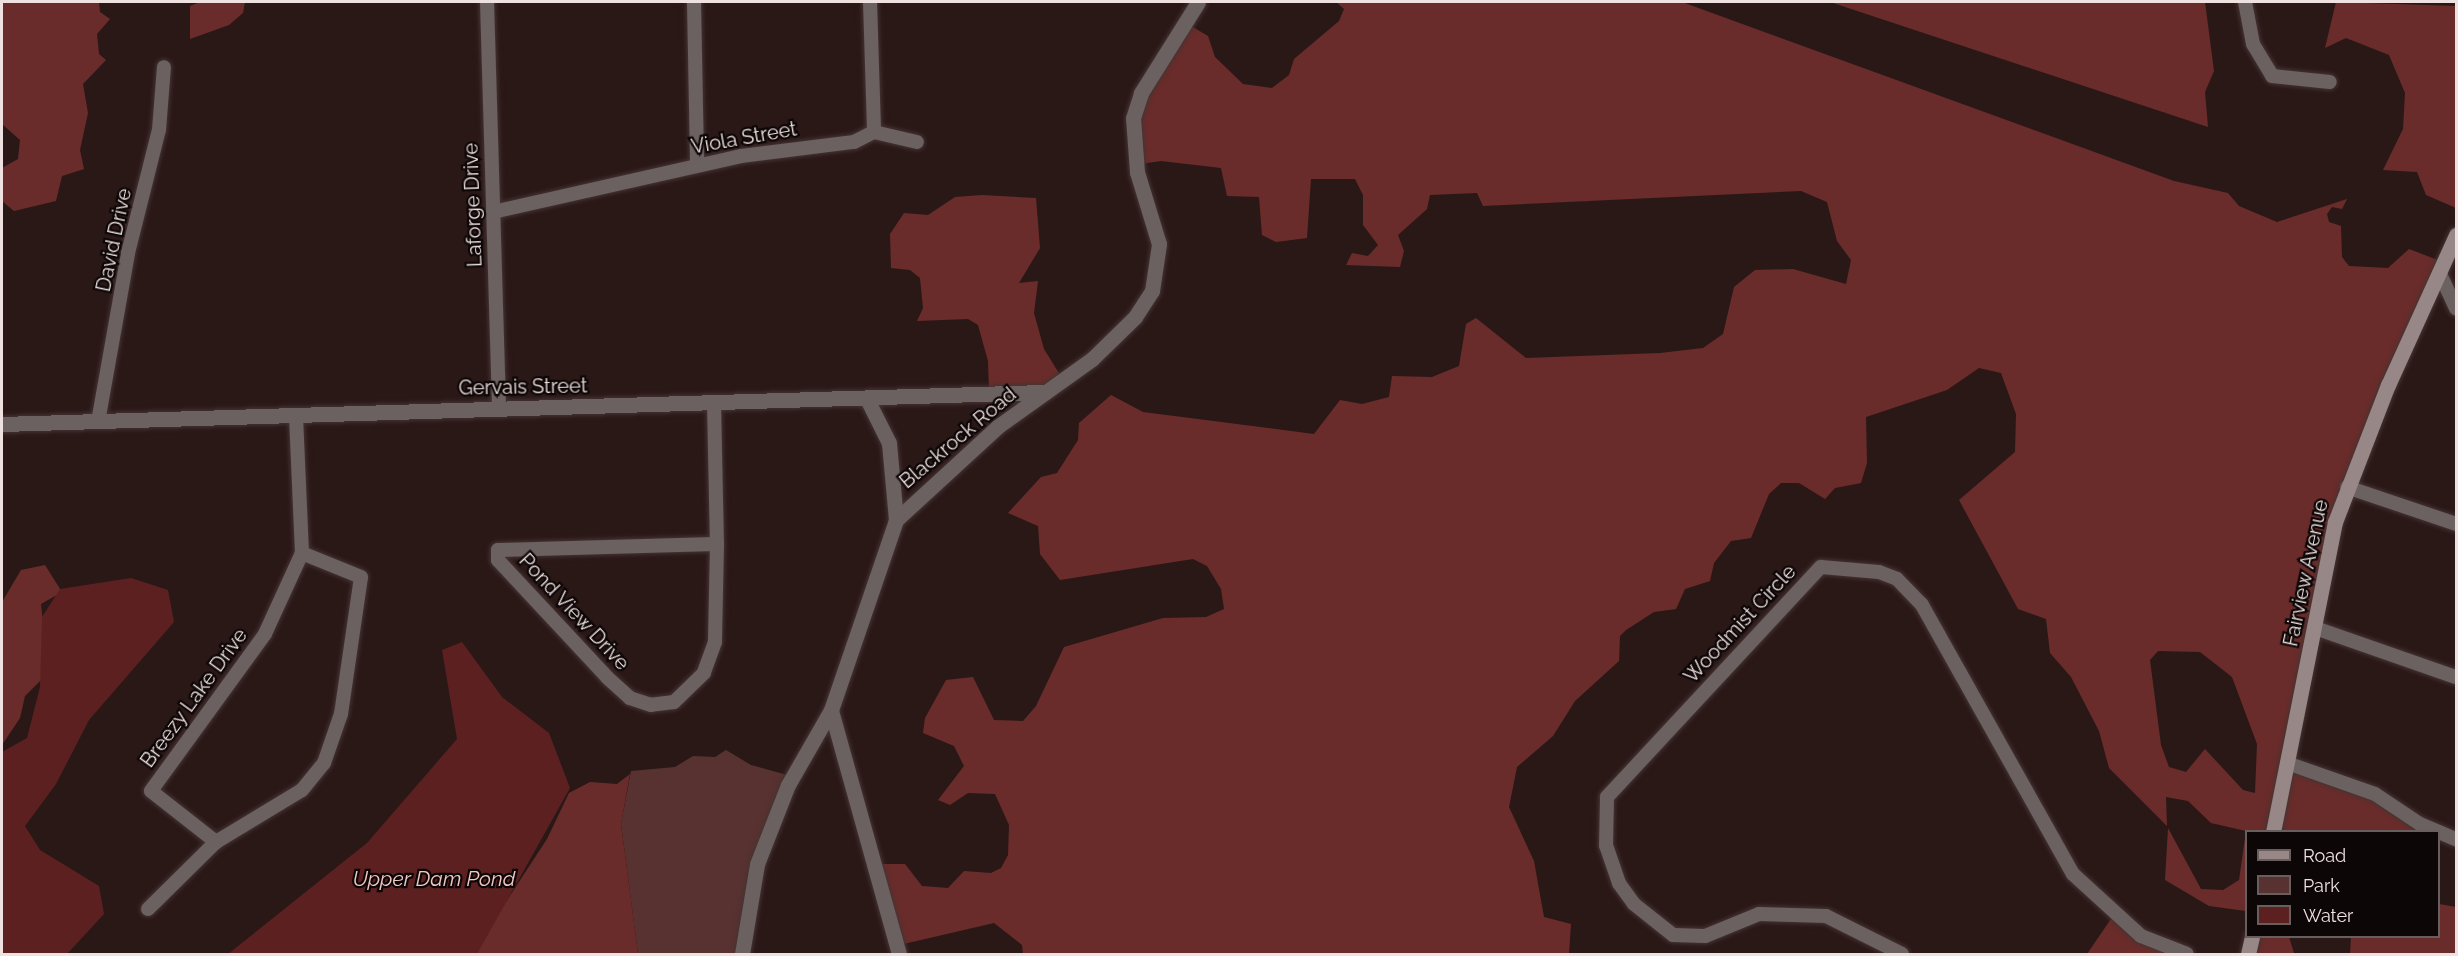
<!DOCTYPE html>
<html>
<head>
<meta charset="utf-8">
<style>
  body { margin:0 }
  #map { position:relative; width:2458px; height:956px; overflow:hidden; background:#2a1817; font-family:Raleway,sans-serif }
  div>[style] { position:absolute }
  .green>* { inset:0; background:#583230 }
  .forest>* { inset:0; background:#6a2c2a }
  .water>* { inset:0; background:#5d2020 }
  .roads { filter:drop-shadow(0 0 2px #453433) drop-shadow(0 0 2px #453433) }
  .minor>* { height:14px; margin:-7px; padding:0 7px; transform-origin:7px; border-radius:7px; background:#6b6160 }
  .tertiary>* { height:15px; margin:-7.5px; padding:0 7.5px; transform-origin:7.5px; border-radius:7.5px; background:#6b6160 }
  .secondary>* { height:15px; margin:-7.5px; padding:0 7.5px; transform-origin:7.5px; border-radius:7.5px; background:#978786 }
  span { translate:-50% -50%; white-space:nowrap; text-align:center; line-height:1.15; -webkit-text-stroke:4.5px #0d0606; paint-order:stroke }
  .street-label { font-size:20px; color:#eee1e0 }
  .water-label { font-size:21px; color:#f2c8c5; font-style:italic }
  .frame { position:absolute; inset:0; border:3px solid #eee1e0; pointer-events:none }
  .legend { position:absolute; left:2245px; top:830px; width:195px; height:108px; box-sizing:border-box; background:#0d0606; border:2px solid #675e5d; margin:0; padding:8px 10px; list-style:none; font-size:18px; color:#eee1e0 }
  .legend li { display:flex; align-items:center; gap:12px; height:30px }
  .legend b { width:30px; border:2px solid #675e5d }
</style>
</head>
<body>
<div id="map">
  <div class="green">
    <i style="clip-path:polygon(726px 750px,751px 765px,791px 776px,758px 862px,743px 954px,638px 954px,621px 824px,631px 771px,675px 767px,693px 756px,715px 757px)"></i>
  </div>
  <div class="forest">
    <i style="clip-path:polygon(2px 2px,99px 2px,100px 12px,110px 19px,97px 34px,99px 54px,106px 60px,83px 84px,88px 113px,80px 150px,84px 169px,62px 176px,56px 201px,14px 211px,2px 201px,2px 168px,18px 159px,20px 140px,2px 124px)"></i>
    <i style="clip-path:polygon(200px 2px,245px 2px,243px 13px,229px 25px,190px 39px,190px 6px)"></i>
    <i style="clip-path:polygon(evenodd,1336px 2px,1682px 2px,2174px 181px,2228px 193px,2239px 206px,2277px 222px,2347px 199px,2342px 209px,2332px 207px,2327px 214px,2329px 222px,2341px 226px,2342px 257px,2349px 266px,2388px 268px,2409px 249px,2443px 262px,2343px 499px,2288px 760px,2376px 793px,2422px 826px,2420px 832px,2246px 832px,2246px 911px,2209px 906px,2165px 880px,2168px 828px,2201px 889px,2223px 890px,2239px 880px,2246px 831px,2211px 823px,2188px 801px,2166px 797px,2167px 826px,2109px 768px,2099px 731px,2071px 677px,2050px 653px,2046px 619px,2018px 609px,1959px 500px,2015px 452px,2016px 414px,2001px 373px,1979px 368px,1947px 390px,1866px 417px,1867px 463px,1861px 483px,1835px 488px,1825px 499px,1799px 483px,1781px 483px,1769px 494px,1751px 538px,1731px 541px,1714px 563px,1710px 581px,1685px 589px,1676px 609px,1654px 612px,1626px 630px,1620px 636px,1619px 661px,1575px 701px,1553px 736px,1517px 767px,1509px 807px,1534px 861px,1544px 917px,1571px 924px,1569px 954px,1023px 954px,1022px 945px,994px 923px,895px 946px,872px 864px,905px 864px,922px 886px,948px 888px,964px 871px,991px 873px,1001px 868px,1008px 855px,1009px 825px,995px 794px,968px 793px,950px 805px,938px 800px,964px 766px,954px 746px,923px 733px,925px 718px,946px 680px,973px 677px,994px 720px,1023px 721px,1036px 706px,1064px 647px,1163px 618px,1206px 617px,1224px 609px,1221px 589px,1207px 566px,1193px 559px,1060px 580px,1040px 554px,1038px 526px,1008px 513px,1041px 477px,1057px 473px,1078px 440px,1079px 423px,1111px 395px,1143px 412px,1314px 434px,1340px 400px,1362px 404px,1389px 397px,1392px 376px,1432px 377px,1459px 366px,1466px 324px,1476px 318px,1526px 358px,1660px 353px,1703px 348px,1723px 334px,1734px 287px,1755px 270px,1793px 269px,1846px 284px,1851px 260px,1837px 241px,1827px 202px,1801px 191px,1483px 206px,1477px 193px,1430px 195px,1427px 209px,1398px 235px,1404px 251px,1400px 267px,1346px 265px,1352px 253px,1368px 256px,1378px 245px,1363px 225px,1363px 195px,1355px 179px,1311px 179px,1307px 238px,1276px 242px,1262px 235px,1259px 197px,1227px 196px,1221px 168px,1161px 161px,1134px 165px,1133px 118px,1186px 23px,1208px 36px,1215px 57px,1243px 84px,1272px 88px,1289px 75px,1294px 59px,1339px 21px,1344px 9px,1336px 2px,2158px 651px,2200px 652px,2232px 677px,2257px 744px,2255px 793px,2243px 790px,2205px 749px,2186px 772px,2169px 767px,2161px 745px,2150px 660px,2158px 651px)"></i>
    <i style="clip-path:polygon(1830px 2px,2205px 2px,2214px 71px,2205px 92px,2208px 127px)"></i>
    <i style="clip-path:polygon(2336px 2px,2456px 6px,2456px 208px,2426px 195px,2417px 172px,2383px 170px,2403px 129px,2405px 93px,2389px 55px,2346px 38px,2325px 48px)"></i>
    <i style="clip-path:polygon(982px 195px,1036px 198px,1040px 248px,1019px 283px,1038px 281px,1034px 313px,1044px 349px,1062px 378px,1058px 383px,989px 392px,988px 361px,978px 325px,968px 319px,917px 321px,923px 308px,920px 278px,910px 270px,891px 268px,890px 234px,904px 213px,928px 215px,955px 197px)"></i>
    <i style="clip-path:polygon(45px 565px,62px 592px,41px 604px,48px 673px,25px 696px,20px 718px,2px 745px,2px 602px,21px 570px)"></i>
    <i style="clip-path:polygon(630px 774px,621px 824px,638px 954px,472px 954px,547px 839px,569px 793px,590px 782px,617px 784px)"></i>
    <i style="clip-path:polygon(2439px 904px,2456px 907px,2456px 954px,2350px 954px,2351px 937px,2438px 936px)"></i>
    <i style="clip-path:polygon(2113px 916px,2187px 954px,2087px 954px)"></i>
    <i style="clip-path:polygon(2254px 936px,2289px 937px,2294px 953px,2251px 954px)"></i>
  </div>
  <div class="water">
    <i style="clip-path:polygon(131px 578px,168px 590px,174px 622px,89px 720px,56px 784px,25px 826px,40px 850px,99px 886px,104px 914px,67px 954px,2px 954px,2px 752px,27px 738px,40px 687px,42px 617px,60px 589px)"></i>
    <i style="clip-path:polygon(462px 642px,502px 697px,549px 733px,570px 788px,477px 954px,228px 954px,367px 843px,457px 739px,442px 650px)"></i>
  </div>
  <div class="roads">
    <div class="minor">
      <i style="left:487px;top:2px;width:406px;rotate:88.3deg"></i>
      <i style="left:694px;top:2px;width:163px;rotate:88.9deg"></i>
      <i style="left:870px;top:2px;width:130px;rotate:88.2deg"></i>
      <i style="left:2245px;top:2px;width:43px;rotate:79.2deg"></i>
      <i style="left:2253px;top:44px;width:37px;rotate:59deg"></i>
      <i style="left:2272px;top:76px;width:58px;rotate:5.9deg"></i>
      <i style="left:874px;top:132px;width:44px;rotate:13.1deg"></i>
      <i style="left:493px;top:212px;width:254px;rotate:-12.7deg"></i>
      <i style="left:741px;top:156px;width:114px;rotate:-7.1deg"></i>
      <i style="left:854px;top:142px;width:22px;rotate:-27deg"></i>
      <i style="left:2440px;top:274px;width:38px;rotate:65deg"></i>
      <i style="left:714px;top:403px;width:141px;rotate:88.8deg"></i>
      <i style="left:296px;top:416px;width:137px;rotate:87.5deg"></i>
      <i style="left:302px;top:553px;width:89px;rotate:114.6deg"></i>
      <i style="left:265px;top:634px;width:194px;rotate:126deg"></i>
      <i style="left:151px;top:791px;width:83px;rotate:38.1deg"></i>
      <i style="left:216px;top:842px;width:100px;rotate:-31.2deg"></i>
      <i style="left:302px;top:790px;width:35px;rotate:-51deg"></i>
      <i style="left:324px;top:763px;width:52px;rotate:-70.9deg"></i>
      <i style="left:341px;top:714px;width:138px;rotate:-81.7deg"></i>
      <i style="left:361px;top:577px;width:64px;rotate:-157.9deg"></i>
      <i style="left:98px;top:422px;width:172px;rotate:-79.9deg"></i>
      <i style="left:128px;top:253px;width:127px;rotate:-75.9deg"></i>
      <i style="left:159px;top:130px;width:63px;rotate:-85.5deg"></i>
      <i style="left:2347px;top:487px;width:115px;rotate:18.7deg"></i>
      <i style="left:717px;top:544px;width:98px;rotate:91.2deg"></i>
      <i style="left:715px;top:642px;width:33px;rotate:110deg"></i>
      <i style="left:704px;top:673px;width:42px;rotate:136deg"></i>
      <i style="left:674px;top:702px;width:23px;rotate:173deg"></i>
      <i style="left:651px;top:705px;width:22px;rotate:-162deg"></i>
      <i style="left:630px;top:698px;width:31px;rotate:-138deg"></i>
      <i style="left:607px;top:677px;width:160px;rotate:-133deg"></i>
      <i style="left:498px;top:560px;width:10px;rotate:-90deg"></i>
      <i style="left:498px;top:550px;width:219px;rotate:-1.6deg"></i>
      <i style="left:2315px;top:628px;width:149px;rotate:19.2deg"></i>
      <i style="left:2287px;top:763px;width:93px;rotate:19.4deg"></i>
      <i style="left:2375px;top:794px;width:54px;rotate:33.7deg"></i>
      <i style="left:2420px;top:824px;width:39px;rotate:23deg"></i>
      <i style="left:148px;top:909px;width:95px;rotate:-44.6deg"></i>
      <i style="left:1902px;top:954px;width:85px;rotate:-153.4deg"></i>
      <i style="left:1826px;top:916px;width:67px;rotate:-178.3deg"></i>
      <i style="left:1759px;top:914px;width:58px;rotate:157.8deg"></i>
      <i style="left:1705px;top:936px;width:32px;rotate:-178deg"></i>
      <i style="left:1673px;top:935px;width:50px;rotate:-141.5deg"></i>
      <i style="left:1634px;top:904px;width:26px;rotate:-126deg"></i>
      <i style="left:1619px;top:883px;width:39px;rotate:-109deg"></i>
      <i style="left:1606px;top:846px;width:49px;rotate:-88.8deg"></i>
      <i style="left:1607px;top:797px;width:314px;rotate:-47.1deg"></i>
      <i style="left:1821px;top:567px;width:58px;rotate:4.9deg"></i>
      <i style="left:1879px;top:572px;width:19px;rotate:21deg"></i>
      <i style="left:1897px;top:579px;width:36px;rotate:46deg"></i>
      <i style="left:1922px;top:605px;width:308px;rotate:60.7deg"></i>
      <i style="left:2073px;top:874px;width:92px;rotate:42.4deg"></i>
      <i style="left:2141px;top:936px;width:49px;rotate:21.4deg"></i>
    </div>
    <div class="tertiary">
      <i style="left:867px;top:399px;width:49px;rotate:63.4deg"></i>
      <i style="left:889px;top:443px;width:77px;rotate:84.8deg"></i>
      <i style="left:2px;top:424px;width:1044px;rotate:-1.76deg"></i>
      <i style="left:742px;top:954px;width:91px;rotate:-80.5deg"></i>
      <i style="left:757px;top:864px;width:85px;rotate:-68.6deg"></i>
      <i style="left:788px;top:785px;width:86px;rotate:-60.2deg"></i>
      <i style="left:899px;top:954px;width:253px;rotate:-105.6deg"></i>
      <i style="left:831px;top:710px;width:201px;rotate:-71.1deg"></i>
      <i style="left:896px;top:520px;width:137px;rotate:-42.6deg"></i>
      <i style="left:997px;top:427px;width:117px;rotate:-35.6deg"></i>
      <i style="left:1092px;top:359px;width:60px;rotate:-44.3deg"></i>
      <i style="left:1135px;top:317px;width:31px;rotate:-57deg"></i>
      <i style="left:1152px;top:291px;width:48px;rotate:-81.5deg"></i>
      <i style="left:1159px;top:244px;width:75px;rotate:-107deg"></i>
      <i style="left:1137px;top:172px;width:54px;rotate:-94.2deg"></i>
      <i style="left:1133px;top:118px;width:26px;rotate:-72deg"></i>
      <i style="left:1141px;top:93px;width:107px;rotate:-57.9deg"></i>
    </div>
    <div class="secondary">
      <i style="left:2273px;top:832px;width:316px;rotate:-78.7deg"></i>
      <i style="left:2335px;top:522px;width:147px;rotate:-68.9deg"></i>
      <i style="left:2388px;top:385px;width:165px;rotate:-65.6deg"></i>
      <i style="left:2248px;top:954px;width:18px;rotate:-77deg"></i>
    </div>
  </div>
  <div class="street-label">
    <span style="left:744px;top:138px;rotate:-10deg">Viola Street</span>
    <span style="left:473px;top:205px;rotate:-92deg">Laforge Drive</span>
    <span style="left:114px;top:240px;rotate:-78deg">David Drive</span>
    <span style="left:523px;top:387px;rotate:-1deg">Gervais Street</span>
    <span style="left:958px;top:438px;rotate:-40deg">Blackrock Road</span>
    <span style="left:2306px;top:573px;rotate:-78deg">Fairview Avenue</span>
    <span style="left:574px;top:612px;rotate:47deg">Pond View Drive</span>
    <span style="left:1740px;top:624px;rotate:-47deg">Woodmist Circle</span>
    <span style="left:194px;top:698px;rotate:-54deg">Breezy Lake Drive</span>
  </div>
  <div class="water-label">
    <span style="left:434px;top:879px">Upper Dam Pond</span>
  </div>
  <div class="frame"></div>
  <ul class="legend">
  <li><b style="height:8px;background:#978786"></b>Road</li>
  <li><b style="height:16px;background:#583230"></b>Park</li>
  <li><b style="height:16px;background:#5d2020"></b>Water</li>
  </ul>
</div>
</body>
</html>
